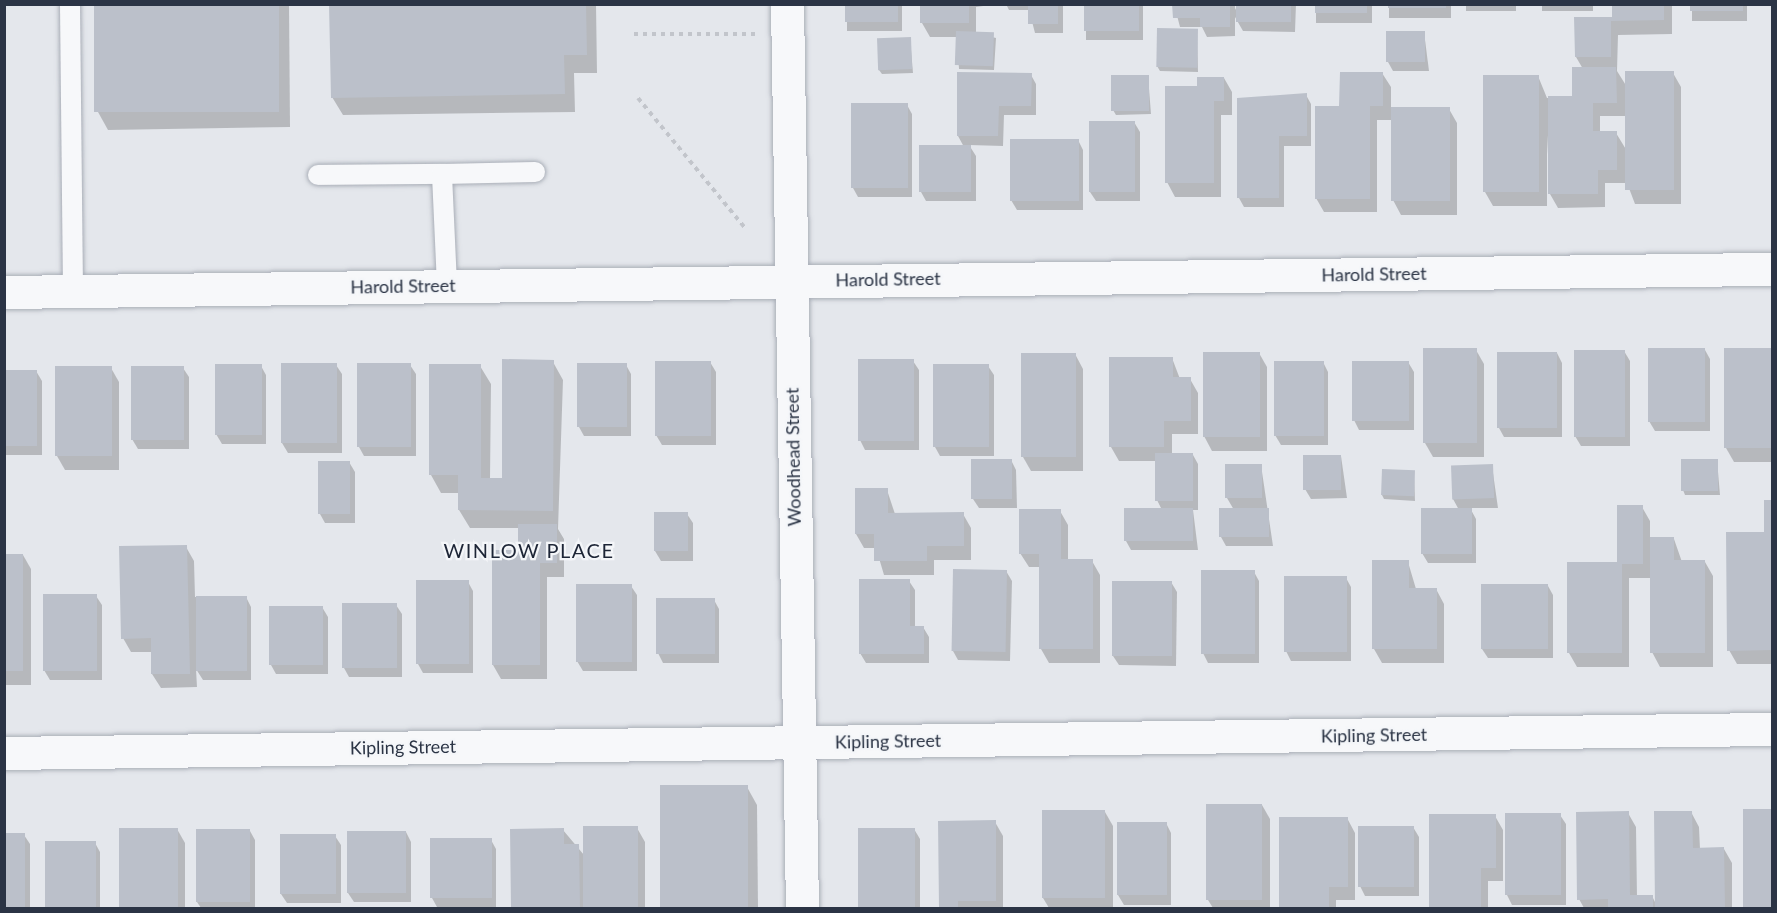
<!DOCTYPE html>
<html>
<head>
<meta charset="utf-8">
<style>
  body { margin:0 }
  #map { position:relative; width:1777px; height:913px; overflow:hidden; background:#e4e7ec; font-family:Lato,sans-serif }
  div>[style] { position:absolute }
  .shadow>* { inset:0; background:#0003; transform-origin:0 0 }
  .building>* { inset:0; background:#bbc0ca; transform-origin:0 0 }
  .path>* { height:4px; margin-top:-2px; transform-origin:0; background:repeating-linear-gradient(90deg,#c2c5cb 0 4.5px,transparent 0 9px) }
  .roads { filter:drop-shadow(0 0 2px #a9aeb7) drop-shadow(0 0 2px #a9aeb7) }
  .service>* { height:20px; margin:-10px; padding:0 10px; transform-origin:10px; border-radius:10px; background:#f7f8fa }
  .minor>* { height:33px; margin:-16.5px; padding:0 16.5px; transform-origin:16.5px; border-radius:16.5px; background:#f7f8fa }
  .tertiary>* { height:33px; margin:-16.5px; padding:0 16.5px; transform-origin:16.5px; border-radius:16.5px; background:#f7f8fa }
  span { translate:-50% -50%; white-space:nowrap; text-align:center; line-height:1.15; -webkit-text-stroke:4.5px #f4f6f9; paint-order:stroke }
  .street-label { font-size:18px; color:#2b3445 }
  .neighbourhood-label { font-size:20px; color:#1d2536; letter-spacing:1.5px }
  .frame { position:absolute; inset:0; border:6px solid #2b3445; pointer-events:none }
</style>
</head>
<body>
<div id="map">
  <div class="shadow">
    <i style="clip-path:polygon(96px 4px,289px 4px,290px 127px,108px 130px,98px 112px)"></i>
    <i style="clip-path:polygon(526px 4px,596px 4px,597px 73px,574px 73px,575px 112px,343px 115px,332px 97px)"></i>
    <i style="left:847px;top:4px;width:55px;height:27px"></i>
    <i style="clip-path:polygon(922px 4px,998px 4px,976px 7px,976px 33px,996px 38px,994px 70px,959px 69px,957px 37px,930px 37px,922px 23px)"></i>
    <i style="clip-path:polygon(1006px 4px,1063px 4px,1063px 33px,1035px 33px,1029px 10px,1009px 10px)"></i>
    <i style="left:1086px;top:4px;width:57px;height:36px"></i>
    <i style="clip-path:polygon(1174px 4px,1235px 4px,1235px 10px,1238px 4px,1296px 4px,1295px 32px,1243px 31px,1235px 17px,1235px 36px,1207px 37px,1202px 27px,1180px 27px)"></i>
    <i style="left:1316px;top:4px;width:56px;height:19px"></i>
    <i style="left:1389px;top:4px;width:62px;height:14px"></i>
    <i style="left:1466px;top:4px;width:50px;height:7px"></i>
    <i style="left:1542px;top:4px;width:51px;height:7px"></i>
    <i style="clip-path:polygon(evenodd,1614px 4px,1672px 4px,1672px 34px,1618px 35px,1617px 71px,1627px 87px,1673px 73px,1681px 87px,1681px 204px,1635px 204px,1627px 183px,1605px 183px,1605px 207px,1558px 208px,1550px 194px,1547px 135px,1547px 206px,1493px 206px,1485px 192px,1538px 76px,1547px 98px,1574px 98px,1583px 69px,1576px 57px,1576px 19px,1614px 19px,1614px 4px,1600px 116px,1627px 116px,1627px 151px,1616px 133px,1600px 133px,1600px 116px)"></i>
    <i style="left:1692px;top:4px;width:55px;height:17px"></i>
    <i style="clip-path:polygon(1197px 31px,1198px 72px,1160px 71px,1157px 66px)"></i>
    <i style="clip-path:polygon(1424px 32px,1429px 71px,1393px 71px,1388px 62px)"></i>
    <i style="clip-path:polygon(910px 38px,913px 73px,882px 74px,879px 70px)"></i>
    <i style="clip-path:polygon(1382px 73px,1391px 87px,1391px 109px,1449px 109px,1457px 123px,1457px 215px,1401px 215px,1393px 200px,1393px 120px,1377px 120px,1377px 212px,1324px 212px,1316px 198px,1341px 108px)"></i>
    <i style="clip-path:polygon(1031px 75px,1036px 84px,1036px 115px,1004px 115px,1003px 146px,969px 145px,976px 156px,976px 201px,926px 201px,921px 192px,964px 147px,958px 136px)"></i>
    <i style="clip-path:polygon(1148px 76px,1151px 114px,1116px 115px,1113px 110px)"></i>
    <i style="clip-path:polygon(1224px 78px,1232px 92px,1232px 115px,1221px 115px,1221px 197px,1175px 197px,1167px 182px,1199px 88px)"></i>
    <i style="clip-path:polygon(1306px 95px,1311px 104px,1311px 146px,1284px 146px,1284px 207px,1244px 207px,1239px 198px,1239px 99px)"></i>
    <i style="clip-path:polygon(907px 105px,912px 114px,912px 197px,858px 197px,853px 188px)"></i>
    <i style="clip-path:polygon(1134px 122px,1140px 132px,1140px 201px,1096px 201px,1090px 192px)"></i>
    <i style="clip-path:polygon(1078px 140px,1083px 150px,1083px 210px,1017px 210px,1011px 200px)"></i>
    <i style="clip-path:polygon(1425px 350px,1476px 350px,1484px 364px,1484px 457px,1433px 457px,1425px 443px)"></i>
    <i style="clip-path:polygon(1705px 350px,1710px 359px,1710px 431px,1655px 431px,1649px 421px)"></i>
    <i style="clip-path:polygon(1726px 350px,1772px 350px,1772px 462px,1734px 462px,1726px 448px)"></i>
    <i style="clip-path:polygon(1624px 351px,1630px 361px,1630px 446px,1581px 446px,1575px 436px)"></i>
    <i style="clip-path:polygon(1259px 353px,1267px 367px,1267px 451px,1212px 451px,1204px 436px)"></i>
    <i style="clip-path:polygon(1557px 353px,1562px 363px,1562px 437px,1504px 437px,1499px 428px)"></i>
    <i style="clip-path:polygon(1075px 354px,1083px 369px,1083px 471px,1031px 471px,1023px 457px)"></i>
    <i style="clip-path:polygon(1172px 358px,1180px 379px,1190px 379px,1198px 393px,1198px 434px,1172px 434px,1172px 455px,1193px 455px,1198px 464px,1198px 510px,1193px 510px,1198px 550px,1131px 550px,1126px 541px,1162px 510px,1157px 500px,1157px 461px,1119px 461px,1111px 447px)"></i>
    <i style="clip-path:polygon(913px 361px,919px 370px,919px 450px,865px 450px,860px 440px)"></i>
    <i style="clip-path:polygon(553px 362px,563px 380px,558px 529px,564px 539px,564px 577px,547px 577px,547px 679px,501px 679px,493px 665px,520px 551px,520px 528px,470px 528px,459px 510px,459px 493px,441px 493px,431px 475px,480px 366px,491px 384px,490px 480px,503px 480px)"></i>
    <i style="clip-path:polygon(710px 362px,716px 372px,716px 445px,662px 445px,656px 435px)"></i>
    <i style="clip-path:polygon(1323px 362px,1328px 372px,1328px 445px,1281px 445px,1275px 435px)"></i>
    <i style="clip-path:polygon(1408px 362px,1414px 372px,1414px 430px,1359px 430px,1354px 420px)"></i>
    <i style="clip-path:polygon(282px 365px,336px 365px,342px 374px,342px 453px,288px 453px,282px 443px)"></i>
    <i style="clip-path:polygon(410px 365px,416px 374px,416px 456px,364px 456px,359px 447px)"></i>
    <i style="clip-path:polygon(626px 365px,631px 374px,631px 436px,584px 436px,579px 427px)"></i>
    <i style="clip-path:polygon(261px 366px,266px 375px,266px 444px,222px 444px,216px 434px)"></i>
    <i style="clip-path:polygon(988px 366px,994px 375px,994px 456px,940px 456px,935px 447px)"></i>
    <i style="clip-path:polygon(111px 368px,119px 382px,119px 470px,65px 470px,57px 456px)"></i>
    <i style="clip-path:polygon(183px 368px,189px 377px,189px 449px,138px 449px,132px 439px)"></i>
    <i style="clip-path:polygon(4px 371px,36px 371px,42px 381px,42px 455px,4px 455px)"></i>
    <i style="clip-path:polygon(1341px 456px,1347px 498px,1311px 499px,1305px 489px)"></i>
    <i style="clip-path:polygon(1011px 460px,1016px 470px,1017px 508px,979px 508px,973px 499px)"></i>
    <i style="clip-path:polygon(1717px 460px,1720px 495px,1685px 495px,1683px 490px)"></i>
    <i style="clip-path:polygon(349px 462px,355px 472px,355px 523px,325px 523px,320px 514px)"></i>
    <i style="clip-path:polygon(1261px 465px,1273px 546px,1226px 546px,1221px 537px,1234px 510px,1227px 498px)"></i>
    <i style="clip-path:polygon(1492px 466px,1498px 508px,1470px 508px,1476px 519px,1476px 563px,1428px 563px,1422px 553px,1459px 510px,1453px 499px)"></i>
    <i style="clip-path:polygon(1414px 472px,1415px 501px,1384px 499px,1382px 495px)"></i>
    <i style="clip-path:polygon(887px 490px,895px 514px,963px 514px,971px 528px,971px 560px,934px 560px,934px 575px,884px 575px,876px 548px,864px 548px,856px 534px)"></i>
    <i style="clip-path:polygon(1766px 502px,1772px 502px,1772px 664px,1737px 664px,1729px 650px,1766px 534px)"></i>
    <i style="clip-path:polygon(1642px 507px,1650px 521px,1650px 539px,1674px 539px,1682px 562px,1705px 562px,1713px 576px,1713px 667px,1660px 667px,1652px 652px,1652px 578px,1629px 578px,1629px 667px,1577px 667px,1569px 653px,1619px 563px)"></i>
    <i style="clip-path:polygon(1060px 511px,1068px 525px,1068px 561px,1092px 561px,1100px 575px,1100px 663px,1049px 663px,1041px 649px,1041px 567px,1029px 567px,1020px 553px)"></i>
    <i style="clip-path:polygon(687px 514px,693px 523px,693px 561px,661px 561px,655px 551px)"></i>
    <i style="clip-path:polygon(186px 547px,194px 561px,195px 597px,246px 597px,251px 607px,251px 680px,203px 680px,196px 669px,197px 687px,161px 688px,152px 674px,152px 652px,131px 652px,123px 638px)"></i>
    <i style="clip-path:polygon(4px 555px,23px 555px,31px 569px,31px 685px,4px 685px)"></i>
    <i style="clip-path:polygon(1408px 562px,1416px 589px,1436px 589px,1444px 604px,1444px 663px,1382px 663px,1374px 649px)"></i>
    <i style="clip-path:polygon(1006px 571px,1012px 581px,1010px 661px,958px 660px,953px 651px)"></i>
    <i style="clip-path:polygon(1254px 572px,1259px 581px,1259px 663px,1208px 663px,1203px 653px)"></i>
    <i style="clip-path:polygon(1346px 578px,1351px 587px,1351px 661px,1291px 661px,1286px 651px)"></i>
    <i style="clip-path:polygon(909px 581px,915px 590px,915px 627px,923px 627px,929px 637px,929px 663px,866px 663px,860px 653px)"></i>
    <i style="clip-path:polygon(468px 582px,473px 591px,473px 673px,423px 673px,418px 664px)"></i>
    <i style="clip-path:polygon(1171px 582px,1177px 592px,1176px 666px,1119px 665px,1113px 656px)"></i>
    <i style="clip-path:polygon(631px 586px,637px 595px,637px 671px,583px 671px,577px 661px)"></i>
    <i style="clip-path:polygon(1548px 586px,1553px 595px,1553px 658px,1488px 658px,1482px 649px)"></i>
    <i style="clip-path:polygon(96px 596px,102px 605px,102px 680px,50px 680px,44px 670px)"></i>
    <i style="clip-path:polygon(714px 600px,719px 609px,719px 663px,663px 663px,658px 653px)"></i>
    <i style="clip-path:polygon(396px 605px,402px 614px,402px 677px,349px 677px,344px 668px)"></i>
    <i style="clip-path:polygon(322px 607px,328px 617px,328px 674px,276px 674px,271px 665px)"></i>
    <i style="clip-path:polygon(661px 787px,747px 787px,757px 805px,758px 908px,661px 908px)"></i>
    <i style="clip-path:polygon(1262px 805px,1270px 819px,1270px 908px,1213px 908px,1208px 900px)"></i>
    <i style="left:1772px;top:810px;width:98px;height:28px;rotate:90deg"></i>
    <i style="clip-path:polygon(1105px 812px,1113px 826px,1113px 908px,1049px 908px,1043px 898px)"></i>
    <i style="clip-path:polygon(1691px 812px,1699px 827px,1700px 849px,1724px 849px,1732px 863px,1732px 908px,1584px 908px,1579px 899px,1628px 813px,1636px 827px,1637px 897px,1652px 896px,1656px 904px)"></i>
    <i style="clip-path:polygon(1507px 815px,1560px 815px,1566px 824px,1566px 905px,1512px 905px,1507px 895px)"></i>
    <i style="clip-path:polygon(1431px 816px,1495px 816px,1503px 830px,1503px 881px,1488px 881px,1488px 908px,1431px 908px)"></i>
    <i style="clip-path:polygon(1281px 818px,1347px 818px,1355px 833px,1355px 900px,1336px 900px,1336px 908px,1281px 908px)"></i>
    <i style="clip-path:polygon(940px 822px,995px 822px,1003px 836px,1003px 908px,941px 908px)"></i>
    <i style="clip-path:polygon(1118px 823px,1166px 823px,1171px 833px,1171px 905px,1124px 905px,1118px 895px)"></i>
    <i style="clip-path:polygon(1413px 827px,1419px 837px,1419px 896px,1365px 896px,1360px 886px)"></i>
    <i style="clip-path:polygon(637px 828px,645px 842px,645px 908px,513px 908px,512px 830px,563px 830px,584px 855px)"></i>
    <i style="clip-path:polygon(121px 829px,177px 829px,185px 843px,185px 908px,121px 908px)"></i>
    <i style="clip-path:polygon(860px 829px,914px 829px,920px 839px,920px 908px,860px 908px)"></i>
    <i style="clip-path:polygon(250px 831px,255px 840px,255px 908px,201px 908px,197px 902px)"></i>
    <i style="clip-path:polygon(406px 832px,411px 842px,411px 902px,354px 902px,348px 893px)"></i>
    <i style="clip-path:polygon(4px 835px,24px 835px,30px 844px,30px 908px,4px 908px)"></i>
    <i style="clip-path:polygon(335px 836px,341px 845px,341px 903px,287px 903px,281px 894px)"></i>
    <i style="clip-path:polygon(491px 840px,496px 849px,496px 907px,437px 907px,432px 898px)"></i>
    <i style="clip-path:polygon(46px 842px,95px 843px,100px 852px,100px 908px,45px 908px)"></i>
  </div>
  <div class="building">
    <i style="left:94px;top:4px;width:185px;height:108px"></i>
    <i style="clip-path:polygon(329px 4px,586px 4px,587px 55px,564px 55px,565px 94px,331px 98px)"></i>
    <i style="left:845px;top:4px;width:53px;height:18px"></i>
    <i style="left:920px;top:4px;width:49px;height:19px"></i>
    <i style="left:1028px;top:4px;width:30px;height:20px"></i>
    <i style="left:1084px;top:4px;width:55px;height:27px"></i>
    <i style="clip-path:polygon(1172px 4px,1230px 4px,1230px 27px,1200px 27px,1200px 18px,1173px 18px)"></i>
    <i style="left:1236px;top:4px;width:55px;height:18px"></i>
    <i style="left:1315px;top:4px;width:52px;height:9px"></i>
    <i style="left:1388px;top:4px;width:58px;height:4px"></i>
    <i style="clip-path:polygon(1612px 4px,1664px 4px,1664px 20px,1611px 21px,1611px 57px,1575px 57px,1574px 17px,1612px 17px)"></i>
    <i style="left:1690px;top:4px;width:53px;height:7px"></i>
    <i style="left:1157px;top:28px;width:41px;height:39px;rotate:1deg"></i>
    <i style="left:956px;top:31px;width:38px;height:34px;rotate:2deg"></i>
    <i style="left:1386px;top:31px;width:39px;height:31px"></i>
    <i style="left:911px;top:37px;width:32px;height:34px;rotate:88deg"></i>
    <i style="clip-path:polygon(1572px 67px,1616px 67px,1617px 103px,1593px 103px,1593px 131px,1617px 131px,1617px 170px,1598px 170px,1598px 194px,1548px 194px,1548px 96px,1572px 96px)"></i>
    <i style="left:1625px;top:71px;width:49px;height:119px"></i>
    <i style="clip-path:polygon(957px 72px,1032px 73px,1031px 106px,999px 106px,998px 136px,957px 136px)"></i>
    <i style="clip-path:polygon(1340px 72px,1383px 72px,1383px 106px,1370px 106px,1370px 199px,1315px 199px,1315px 106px,1339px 106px)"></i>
    <i style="left:1111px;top:75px;width:38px;height:36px"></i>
    <i style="left:1483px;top:75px;width:56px;height:117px"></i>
    <i style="clip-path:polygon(1197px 77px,1224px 77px,1224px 101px,1214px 101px,1214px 183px,1165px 183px,1165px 86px,1197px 86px)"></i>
    <i style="clip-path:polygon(1307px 93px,1307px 136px,1279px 136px,1279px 198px,1237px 198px,1237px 98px)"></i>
    <i style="left:851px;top:103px;width:57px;height:85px"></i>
    <i style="left:1391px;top:107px;width:59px;height:94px"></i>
    <i style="left:1089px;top:121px;width:46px;height:71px"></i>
    <i style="left:1010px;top:139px;width:69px;height:62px"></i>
    <i style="left:919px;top:145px;width:52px;height:47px"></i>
    <i style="left:1423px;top:348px;width:54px;height:95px"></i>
    <i style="left:1648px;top:348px;width:57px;height:74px"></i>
    <i style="left:1724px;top:348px;width:48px;height:100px"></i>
    <i style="left:1574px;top:350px;width:51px;height:87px"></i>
    <i style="left:1203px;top:352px;width:57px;height:85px"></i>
    <i style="left:1497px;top:352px;width:60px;height:76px"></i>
    <i style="left:1021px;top:353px;width:55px;height:104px"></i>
    <i style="clip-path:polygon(1109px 357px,1173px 357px,1173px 377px,1191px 377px,1191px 421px,1164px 421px,1164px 447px,1109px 447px)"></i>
    <i style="clip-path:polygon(502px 359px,554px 360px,553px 511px,458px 510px,458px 475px,429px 475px,429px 364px,481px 364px,481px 478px,502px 478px)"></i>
    <i style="left:858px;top:359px;width:56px;height:82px"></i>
    <i style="left:655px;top:361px;width:56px;height:75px"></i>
    <i style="left:1274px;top:361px;width:50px;height:75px"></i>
    <i style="left:1352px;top:361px;width:57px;height:60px"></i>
    <i style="left:281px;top:363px;width:56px;height:80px"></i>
    <i style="left:357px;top:363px;width:54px;height:84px"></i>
    <i style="left:577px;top:363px;width:50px;height:64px"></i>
    <i style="left:215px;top:364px;width:47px;height:71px"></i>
    <i style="left:933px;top:364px;width:56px;height:83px"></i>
    <i style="left:55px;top:366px;width:57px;height:90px"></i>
    <i style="left:131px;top:366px;width:53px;height:74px"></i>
    <i style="left:4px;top:370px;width:33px;height:76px"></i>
    <i style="left:1155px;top:453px;width:38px;height:48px"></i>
    <i style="left:1303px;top:455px;width:38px;height:35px"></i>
    <i style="left:971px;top:459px;width:41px;height:40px"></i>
    <i style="left:1681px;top:459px;width:37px;height:32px"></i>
    <i style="left:318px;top:461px;width:32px;height:53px"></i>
    <i style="left:1225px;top:464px;width:37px;height:34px"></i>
    <i style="left:1493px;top:464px;width:34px;height:42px;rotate:88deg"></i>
    <i style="left:1382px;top:469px;width:33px;height:26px;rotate:2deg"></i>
    <i style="clip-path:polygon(855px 488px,888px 488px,888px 513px,964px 512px,964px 546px,927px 546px,927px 561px,874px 561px,874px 534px,855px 534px)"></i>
    <i style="clip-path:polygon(1764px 500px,1772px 500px,1772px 650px,1727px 651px,1726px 532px,1764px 532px)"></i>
    <i style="clip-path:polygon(1617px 505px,1643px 505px,1643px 564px,1622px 564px,1622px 653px,1567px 653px,1567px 562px,1617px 562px)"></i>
    <i style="left:1124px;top:508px;width:69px;height:33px"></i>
    <i style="left:1219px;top:508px;width:50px;height:29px"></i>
    <i style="left:1421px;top:508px;width:51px;height:46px"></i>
    <i style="clip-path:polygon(1019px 509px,1061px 509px,1061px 559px,1093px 559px,1093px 649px,1039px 649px,1039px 554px,1019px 554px)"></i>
    <i style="left:654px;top:512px;width:34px;height:39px"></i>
    <i style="clip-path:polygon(518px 524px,557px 524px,557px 563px,540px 563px,540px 665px,492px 665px,492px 550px,518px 550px)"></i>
    <i style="clip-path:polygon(1650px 537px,1674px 537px,1674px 560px,1705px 560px,1705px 653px,1650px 653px)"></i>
    <i style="clip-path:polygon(187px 545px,190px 674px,151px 674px,151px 638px,121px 639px,119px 546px)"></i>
    <i style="left:4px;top:554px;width:19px;height:117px"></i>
    <i style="clip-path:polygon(1372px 560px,1409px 560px,1409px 588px,1437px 588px,1437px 649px,1372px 649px)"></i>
    <i style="left:953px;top:569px;width:54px;height:82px;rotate:1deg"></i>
    <i style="left:1201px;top:570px;width:54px;height:84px"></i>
    <i style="left:1284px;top:576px;width:63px;height:76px"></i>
    <i style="clip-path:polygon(859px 579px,910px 579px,910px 626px,924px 626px,924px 654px,859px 654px)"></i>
    <i style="left:416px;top:580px;width:53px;height:84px"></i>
    <i style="left:1112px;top:581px;width:60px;height:75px"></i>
    <i style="left:576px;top:584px;width:56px;height:78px"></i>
    <i style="left:1481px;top:584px;width:67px;height:65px"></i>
    <i style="left:43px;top:594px;width:54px;height:77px"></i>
    <i style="left:196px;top:596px;width:51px;height:75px"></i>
    <i style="left:656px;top:598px;width:59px;height:56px"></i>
    <i style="left:342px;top:603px;width:55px;height:65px"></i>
    <i style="left:269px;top:606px;width:54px;height:59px"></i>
    <i style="left:748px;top:785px;width:123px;height:88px;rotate:90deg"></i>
    <i style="left:1206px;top:804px;width:56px;height:96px"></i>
    <i style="left:1743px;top:809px;width:29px;height:99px"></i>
    <i style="left:1042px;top:810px;width:63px;height:88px"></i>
    <i style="clip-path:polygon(1629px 811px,1630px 895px,1653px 895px,1653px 908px,1608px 908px,1608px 899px,1577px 900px,1576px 812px)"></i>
    <i style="clip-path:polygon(1654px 811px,1692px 811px,1693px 848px,1724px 847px,1725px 908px,1655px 908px)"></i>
    <i style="left:1505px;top:813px;width:56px;height:82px"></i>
    <i style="clip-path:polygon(1429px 814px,1496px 814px,1496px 868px,1481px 868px,1481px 908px,1429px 908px)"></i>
    <i style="clip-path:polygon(1279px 817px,1348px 817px,1348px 887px,1329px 887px,1329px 908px,1279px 908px)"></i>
    <i style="clip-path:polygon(996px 820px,996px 901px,958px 901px,958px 908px,939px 908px,938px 821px)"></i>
    <i style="left:1117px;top:822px;width:50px;height:73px"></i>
    <i style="left:583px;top:826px;width:55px;height:82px"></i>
    <i style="left:1358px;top:826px;width:56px;height:61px"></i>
    <i style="left:119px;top:828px;width:59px;height:80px"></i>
    <i style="clip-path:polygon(564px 828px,564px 844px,579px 844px,580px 908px,511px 908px,510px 829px)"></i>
    <i style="left:858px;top:828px;width:57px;height:80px"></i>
    <i style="left:196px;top:829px;width:54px;height:73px"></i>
    <i style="left:347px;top:831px;width:59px;height:62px"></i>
    <i style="left:5px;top:833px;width:20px;height:75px"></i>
    <i style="left:280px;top:834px;width:56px;height:60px"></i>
    <i style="left:430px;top:838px;width:62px;height:60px"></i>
    <i style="left:45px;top:841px;width:51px;height:67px"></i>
  </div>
  <div class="path">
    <i style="left:634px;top:34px;width:122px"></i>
    <i style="left:638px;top:98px;width:170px;rotate:50.5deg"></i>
  </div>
  <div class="roads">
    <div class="service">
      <i style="left:70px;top:4px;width:287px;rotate:89.4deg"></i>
      <i style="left:318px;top:175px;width:124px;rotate:-0.5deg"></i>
      <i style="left:447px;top:285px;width:111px;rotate:-92.6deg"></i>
      <i style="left:442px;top:174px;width:93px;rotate:-1.2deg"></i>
    </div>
    <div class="minor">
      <i style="left:4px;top:292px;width:1768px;rotate:-0.75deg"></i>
      <i style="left:4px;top:753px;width:1768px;rotate:-0.78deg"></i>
    </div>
    <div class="tertiary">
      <i style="left:787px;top:4px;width:904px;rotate:89.05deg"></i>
    </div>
  </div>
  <div class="street-label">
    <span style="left:1374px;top:274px;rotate:-1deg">Harold Street</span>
    <span style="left:888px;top:279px;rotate:-1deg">Harold Street</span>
    <span style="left:403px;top:286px;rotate:-1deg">Harold Street</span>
    <span style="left:793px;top:457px;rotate:-91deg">Woodhead Street</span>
    <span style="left:1374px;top:735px;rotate:-1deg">Kipling Street</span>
    <span style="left:888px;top:741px;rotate:-1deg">Kipling Street</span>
    <span style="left:403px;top:747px;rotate:-1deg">Kipling Street</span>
  </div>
  <div class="neighbourhood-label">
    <span style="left:529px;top:550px">WINLOW PLACE</span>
  </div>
  <div class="frame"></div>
</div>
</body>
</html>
